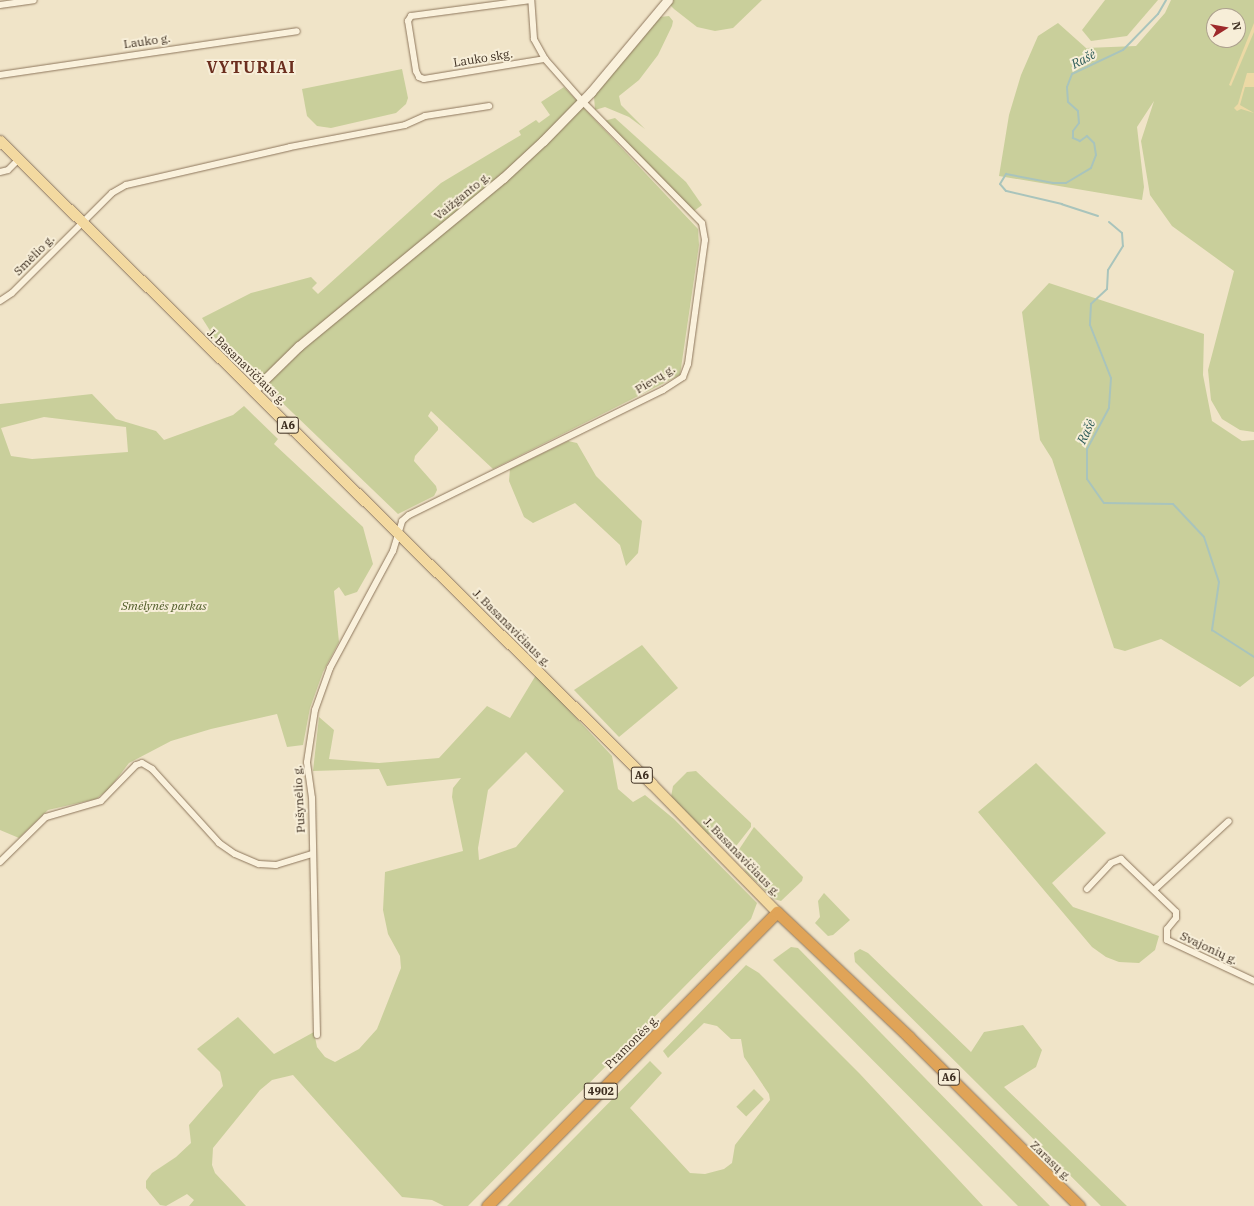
<!DOCTYPE html>
<html>
<head>
<meta charset="utf-8">
<style>
  body { margin:0 }
  #map { position:relative; width:1254px; height:1206px; overflow:hidden; background:#f0e4c8; font-family:"IBM Plex Serif",serif }
  div>[style] { position:absolute }
  .green>* { inset:0; background:#c9cf9b; transform-origin:0 0 }
  .sand>* { inset:0; background:#ecd9a5 }
  .stream>* { height:2px; margin:-1px; padding:0 1px; transform-origin:1px; border-radius:1px; background:#a9c4bc }
  .roads { filter:drop-shadow(0 0 1px #8d765c) drop-shadow(0 0 1px #8d765c) }
  .street>* { height:6px; margin:-3px; padding:0 3px; transform-origin:3px; border-radius:3px; background:#faf1dc }
  .secondary>* { height:9px; margin:-4.5px; padding:0 4.5px; transform-origin:4.5px; border-radius:4.5px; background:#faf1dc }
  .primary>* { height:10px; margin:-5px; padding:0 5px; transform-origin:5px; border-radius:5px; background:#f3d9a0 }
  .highway>* { height:11px; margin:-5.5px; padding:0 5.5px; transform-origin:5.5px; border-radius:5.5px; background:#e0a458 }
  span { translate:-50% -50%; white-space:nowrap; text-align:center; line-height:1.15; -webkit-text-stroke:4px #f7eed8; paint-order:stroke }
  .shield-label span { padding:1px 3px; background:#f7eed8; border:1px solid; border-radius:3px; -webkit-text-stroke-width:0 }
  .shield-label { font-size:11px; color:#3d2e20; font-weight:700 }
  .street-label { font-size:12px; color:#3d2e20 }
  .park-label { font-size:12px; color:#4d5a26; font-style:italic }
  .water-label { font-size:13px; color:#2f5d5a; font-style:italic }
  .district-label { font-size:16px; color:#6b2e1e; font-weight:700; letter-spacing:1px }
  .north { position:absolute; left:1206px; top:8px; width:40px; height:40px; box-sizing:border-box; background:#f7eed8; border:1px solid #ada18e; border-radius:50%; rotate:79deg; font-size:11px; font-weight:700; line-height:16px; text-align:center; color:#3d2e20 }
  .north::after { content:''; display:block; margin:auto; width:14px; height:18px; background:#9e2a2b; clip-path:polygon(50% 0,100% 100%,50% 72%,0 100%) }
</style>
</head>
<body>
<div id="map">
  <div class="green">
    <i style="clip-path:polygon(672px 0,762px 0,733px 28px,715px 31px,697px 27px,674px 9px,669px 4px)"></i>
    <i style="clip-path:polygon(1105px 0,1158px 0,1127px 36px,1091px 41px,1082px 30px)"></i>
    <i style="clip-path:polygon(evenodd,1171px 0,1254px 0,1254px 432px,1240px 430px,1222px 419px,1211px 400px,1208px 370px,1234px 271px,1172px 226px,1150px 195px,1141px 141px,1154px 101px,1137px 127px,1144px 187px,1142px 200px,999px 176px,1009px 115px,1021px 75px,1038px 36px,1058px 23px,1086px 48px,1136px 46px,1165px 13px,1171px 0,1214px 16px,1238px 16px,1238px 40px,1214px 40px,1214px 16px)"></i>
    <i style="clip-path:polygon(669px 16px,673px 21px,672px 26px,658px 55px,639px 80px,619px 96px,621px 105px,645px 129px,629px 117px,605px 107px,595px 110px,594px 96px,660px 17px)"></i>
    <i style="clip-path:polygon(402px 69px,408px 98px,406px 104px,396px 113px,331px 128px,317px 126px,307px 116px,302px 89px)"></i>
    <i style="clip-path:polygon(564px 87px,698px 229px,699px 245px,680px 375px,493px 469px,431px 411px,428px 416px,438px 427px,438px 430px,415px 456px,414px 461px,436px 486px,437px 490px,434px 496px,398px 514px,214px 337px,202px 318px,251px 293px,311px 277px,317px 283px,312px 288px,318px 294px,441px 183px,521px 135px,519px 131px,536px 120px,539px 123px,550px 115px,541px 102px)"></i>
    <i style="clip-path:polygon(615px 118px,686px 182px,702px 205px,694px 211px,604px 121px)"></i>
    <i style="clip-path:polygon(1049px 283px,1204px 334px,1203px 375px,1212px 421px,1242px 441px,1254px 440px,1254px 676px,1240px 687px,1161px 639px,1125px 651px,1114px 648px,1052px 459px,1040px 440px,1022px 312px)"></i>
    <i style="clip-path:polygon(evenodd,92px 394px,116px 419px,156px 431px,164px 440px,233px 415px,244px 406px,278px 439px,274px 444px,363px 527px,373px 564px,357px 592px,345px 596px,339px 587px,334px 591px,339px 642px,323px 672px,310px 708px,303px 745px,287px 747px,277px 714px,211px 729px,171px 741px,129px 763px,109px 789px,96px 799px,48px 810px,19px 838px,0 830px,0 404px,92px 394px,44px 417px,126px 427px,128px 452px,32px 459px,11px 456px,1px 428px,44px 417px)"></i>
    <i style="clip-path:polygon(568px 441px,577px 443px,596px 476px,642px 521px,638px 553px,626px 566px,620px 545px,575px 503px,533px 523px,524px 517px,509px 481px,510px 469px)"></i>
    <i style="clip-path:polygon(642px 645px,678px 688px,619px 737px,574px 690px)"></i>
    <i style="clip-path:polygon(evenodd,536px 675px,612px 756px,618px 789px,633px 802px,645px 795px,674px 819px,757px 903px,751px 919px,468px 1206px,444px 1206px,432px 1200px,402px 1197px,293px 1075px,272px 1080px,260px 1090px,213px 1148px,212px 1165px,215px 1173px,246px 1206px,189px 1206px,194px 1200px,187px 1194px,166px 1206px,160px 1205px,146px 1188px,146px 1181px,152px 1173px,176px 1157px,191px 1143px,189px 1125px,223px 1086px,220px 1072px,197px 1049px,238px 1017px,274px 1054px,314px 1032px,317px 1047px,325px 1057px,335px 1062px,359px 1049px,377px 1029px,401px 968px,400px 956px,388px 934px,383px 910px,385px 872px,463px 851px,452px 797px,453px 788px,461px 778px,387px 786px,379px 769px,313px 771px,319px 717px,334px 730px,329px 759px,379px 763px,439px 758px,487px 706px,510px 718px,536px 675px,526px 752px,564px 791px,516px 847px,479px 860px,478px 848px,488px 790px,526px 752px)"></i>
    <i style="clip-path:polygon(1036px 763px,1106px 833px,1052px 883px,1073px 907px,1159px 936px,1155px 950px,1139px 963px,1119px 962px,1106px 957px,1092px 947px,978px 812px)"></i>
    <i style="clip-path:polygon(696px 771px,751px 823px,751px 827px,733px 850px,716px 837px,706px 833px,671px 797px,673px 786px,687px 772px)"></i>
    <i style="clip-path:polygon(754px 827px,803px 877px,802px 881px,781px 901px,774px 899px,746px 872px,736px 854px)"></i>
    <i style="clip-path:polygon(824px 893px,850px 920px,833px 935px,828px 936px,815px 923px,820px 917px,818px 901px)"></i>
    <i style="clip-path:polygon(791px 947px,798px 948px,1050px 1206px,1018px 1206px,773px 960px)"></i>
    <i style="clip-path:polygon(860px 949px,868px 953px,971px 1052px,984px 1032px,1023px 1025px,1042px 1050px,1036px 1067px,1004px 1087px,1127px 1206px,1101px 1206px,855px 962px,854px 953px)"></i>
    <i style="clip-path:polygon(746px 965px,759px 973px,860px 1074px,983px 1206px,507px 1206px,650px 1061px,662px 1073px,630px 1108px,690px 1173px,705px 1174px,724px 1169px,732px 1163px,735px 1145px,770px 1100px,769px 1094px,744px 1057px,741px 1039px,731px 1039px,717px 1026px,704px 1023px,668px 1058px,663px 1051px)"></i>
    <i style="left:754px;top:1089px;width:14px;height:25px;rotate:45deg"></i>
  </div>
  <div class="sand">
    <i style="clip-path:polygon(1254px 23px,1254px 32px,1231px 86px,1229px 85px)"></i>
    <i style="clip-path:polygon(1247px 73px,1254px 73px,1254px 87px,1245px 87px,1240px 105px,1254px 113px,1241px 109px,1237px 111px,1234px 108px,1238px 104px)"></i>
  </div>
  <div class="stream">
    <i style="left:1098px;top:216px;width:38px;rotate:-162deg"></i>
    <i style="left:1062px;top:204px;width:57px;rotate:-166.9deg"></i>
    <i style="left:1006px;top:191px;width:9px;rotate:-131deg"></i>
    <i style="left:1000px;top:184px;width:12px;rotate:-59deg"></i>
    <i style="left:1006px;top:174px;width:48px;rotate:10.8deg"></i>
    <i style="left:1053px;top:183px;width:13px"></i>
    <i style="left:1066px;top:183px;width:29px;rotate:-31deg"></i>
    <i style="left:1091px;top:168px;width:14px;rotate:-69deg"></i>
    <i style="left:1096px;top:155px;width:12px;rotate:-99deg"></i>
    <i style="left:1094px;top:143px;width:10px;rotate:-135deg"></i>
    <i style="left:1087px;top:136px;width:9px;rotate:144deg"></i>
    <i style="left:1080px;top:141px;width:8px;rotate:-157deg"></i>
    <i style="left:1073px;top:138px;width:7px;rotate:-90deg"></i>
    <i style="left:1073px;top:131px;width:10px;rotate:-53deg"></i>
    <i style="left:1079px;top:123px;width:12px;rotate:-95deg"></i>
    <i style="left:1078px;top:111px;width:13px;rotate:-138deg"></i>
    <i style="left:1068px;top:102px;width:15px;rotate:-94deg"></i>
    <i style="left:1067px;top:87px;width:14px;rotate:-69deg"></i>
    <i style="left:1072px;top:74px;width:56px;rotate:-25.2deg"></i>
    <i style="left:1123px;top:50px;width:50px;rotate:-45.8deg"></i>
    <i style="left:1158px;top:14px;width:16px;rotate:-60deg"></i>
    <i style="left:1109px;top:222px;width:17px;rotate:40deg"></i>
    <i style="left:1122px;top:233px;width:13px;rotate:86deg"></i>
    <i style="left:1123px;top:246px;width:28px;rotate:122deg"></i>
    <i style="left:1108px;top:270px;width:19px;rotate:93deg"></i>
    <i style="left:1107px;top:289px;width:22px;rotate:137deg"></i>
    <i style="left:1091px;top:304px;width:21px;rotate:93deg"></i>
    <i style="left:1090px;top:325px;width:57px;rotate:68.4deg"></i>
    <i style="left:1111px;top:378px;width:30px;rotate:94deg"></i>
    <i style="left:1109px;top:408px;width:47px;rotate:118.2deg"></i>
    <i style="left:1087px;top:449px;width:30px;rotate:90deg"></i>
    <i style="left:1087px;top:479px;width:29px;rotate:55deg"></i>
    <i style="left:1104px;top:503px;width:69px;rotate:0.8deg"></i>
    <i style="left:1173px;top:504px;width:45px;rotate:46.8deg"></i>
    <i style="left:1204px;top:537px;width:47px;rotate:71.6deg"></i>
    <i style="left:1219px;top:582px;width:49px;rotate:98.3deg"></i>
    <i style="left:1212px;top:630px;width:50px;rotate:32.7deg"></i>
  </div>
  <div class="roads">
    <div class="street">
      <i style="left:531px;top:0;width:121px;rotate:172.4deg"></i>
      <i style="left:411px;top:16px;width:6px;rotate:121deg"></i>
      <i style="left:408px;top:21px;width:51px;rotate:80.9deg"></i>
      <i style="left:416px;top:71px;width:7px;rotate:63deg"></i>
      <i style="left:419px;top:77px;width:5px;rotate:22deg"></i>
      <i style="left:424px;top:79px;width:123px;rotate:-9.4deg"></i>
      <i style="left:0;top:5px;width:34px;rotate:-8deg"></i>
      <i style="left:0;top:75px;width:300px;rotate:-8.4deg"></i>
      <i style="left:0;top:172px;width:8px;rotate:-14deg"></i>
      <i style="left:8px;top:170px;width:16px;rotate:-45deg"></i>
      <i style="left:0;top:301px;width:14px;rotate:-34deg"></i>
      <i style="left:12px;top:293px;width:141px;rotate:-45deg"></i>
      <i style="left:112px;top:193px;width:16px;rotate:-30deg"></i>
      <i style="left:126px;top:185px;width:168px;rotate:-13deg"></i>
      <i style="left:290px;top:147px;width:117px;rotate:-10.8deg"></i>
      <i style="left:405px;top:125px;width:22px;rotate:-24deg"></i>
      <i style="left:425px;top:116px;width:65px;rotate:-8.9deg"></i>
      <i style="left:0;top:862px;width:64px;rotate:-44.4deg"></i>
      <i style="left:46px;top:817px;width:57px;rotate:-16.2deg"></i>
      <i style="left:101px;top:801px;width:50px;rotate:-45.8deg"></i>
      <i style="left:136px;top:765px;width:6px;rotate:-18deg"></i>
      <i style="left:142px;top:763px;width:12px;rotate:31deg"></i>
      <i style="left:152px;top:769px;width:100px;rotate:47.8deg"></i>
      <i style="left:219px;top:843px;width:19px;rotate:35deg"></i>
      <i style="left:235px;top:854px;width:26px;rotate:23deg"></i>
      <i style="left:259px;top:864px;width:17px;rotate:3deg"></i>
      <i style="left:276px;top:865px;width:38px;rotate:-17deg"></i>
      <i style="left:1087px;top:889px;width:35px;rotate:-47deg"></i>
      <i style="left:1111px;top:863px;width:11px;rotate:-22deg"></i>
      <i style="left:1121px;top:859px;width:76px;rotate:43.9deg"></i>
      <i style="left:1176px;top:912px;width:6px;rotate:90deg"></i>
      <i style="left:1176px;top:918px;width:14px;rotate:129deg"></i>
      <i style="left:1167px;top:929px;width:11px;rotate:90deg"></i>
      <i style="left:1167px;top:940px;width:96px;rotate:25.2deg"></i>
      <i style="left:1155px;top:889px;width:100px;rotate:-42.6deg"></i>
      <i style="left:317px;top:1035px;width:237px;rotate:-91.2deg"></i>
      <i style="left:312px;top:798px;width:36px;rotate:-98deg"></i>
      <i style="left:307px;top:762px;width:53px;rotate:-81.3deg"></i>
      <i style="left:315px;top:710px;width:45px;rotate:-70.3deg"></i>
      <i style="left:330px;top:668px;width:133px;rotate:-61.7deg"></i>
      <i style="left:393px;top:551px;width:31px;rotate:-73deg"></i>
      <i style="left:402px;top:521px;width:9px;rotate:-41deg"></i>
      <i style="left:409px;top:515px;width:283px;rotate:-26.2deg"></i>
      <i style="left:663px;top:390px;width:24px;rotate:-33deg"></i>
      <i style="left:683px;top:377px;width:14px;rotate:-69deg"></i>
      <i style="left:688px;top:364px;width:125px;rotate:-82.2deg"></i>
      <i style="left:705px;top:240px;width:17px;rotate:-100deg"></i>
      <i style="left:702px;top:223px;width:171px;rotate:-134.5deg"></i>
      <i style="left:582px;top:101px;width:56px;rotate:-131.4deg"></i>
      <i style="left:545px;top:59px;width:23px;rotate:-119deg"></i>
      <i style="left:534px;top:39px;width:39px;rotate:-94deg"></i>
    </div>
    <div class="secondary">
      <i style="left:253px;top:391px;width:64px;rotate:-44.4deg"></i>
      <i style="left:299px;top:346px;width:264px;rotate:-39.5deg"></i>
      <i style="left:503px;top:178px;width:54px;rotate:-42.8deg"></i>
      <i style="left:543px;top:141px;width:69px;rotate:-45.6deg"></i>
      <i style="left:591px;top:92px;width:120px;rotate:-50.1deg"></i>
    </div>
    <div class="primary">
      <i style="left:0;top:141px;width:916px;rotate:44.6deg"></i>
      <i style="left:652px;top:784px;width:179px;rotate:45.7deg"></i>
    </div>
    <div class="highway">
      <i style="left:487px;top:1206px;width:413px;rotate:-45.4deg"></i>
      <i style="left:777px;top:912px;width:182px;rotate:43.4deg"></i>
      <i style="left:909px;top:1037px;width:240px;rotate:44.8deg"></i>
    </div>
  </div>
  <div class="shield-label">
    <span style="left:288px;top:425px">A6</span>
    <span style="left:642px;top:775px">A6</span>
    <span style="left:949px;top:1077px">A6</span>
    <span style="left:601px;top:1091px">4902</span>
  </div>
  <div class="street-label">
    <span style="left:147px;top:41px;rotate:-8deg">Lauko g.</span>
    <span style="left:483px;top:58px;rotate:-9deg">Lauko skg.</span>
    <span style="left:462px;top:196px;rotate:-39deg">Vaižganto g.</span>
    <span style="left:34px;top:255px;rotate:-45deg">Smėlio g.</span>
    <span style="left:247px;top:367px;rotate:44deg">J. Basanavičiaus g.</span>
    <span style="left:655px;top:379px;rotate:-31deg">Pievų g.</span>
    <span style="left:512px;top:628px;rotate:45deg">J. Basanavičiaus g.</span>
    <span style="left:299px;top:799px;rotate:-93deg">Pušynėlio g.</span>
    <span style="left:742px;top:857px;rotate:46deg">J. Basanavičiaus g.</span>
    <span style="left:1209px;top:948px;rotate:25deg">Svajonių g.</span>
    <span style="left:632px;top:1042px;rotate:-45deg">Pramonės g.</span>
    <span style="left:1051px;top:1161px;rotate:44deg">Zarasų g.</span>
  </div>
  <div class="park-label">
    <span style="left:164px;top:606px">Smėlynės parkas</span>
  </div>
  <div class="water-label">
    <span style="left:1084px;top:60px;rotate:-28deg">Rašė</span>
    <span style="left:1087px;top:432px;rotate:-65deg">Rašė</span>
  </div>
  <div class="district-label">
    <span style="left:251px;top:67px">VYTURIAI</span>
  </div>
  <div class="north">N</div>
</div>
</body>
</html>
